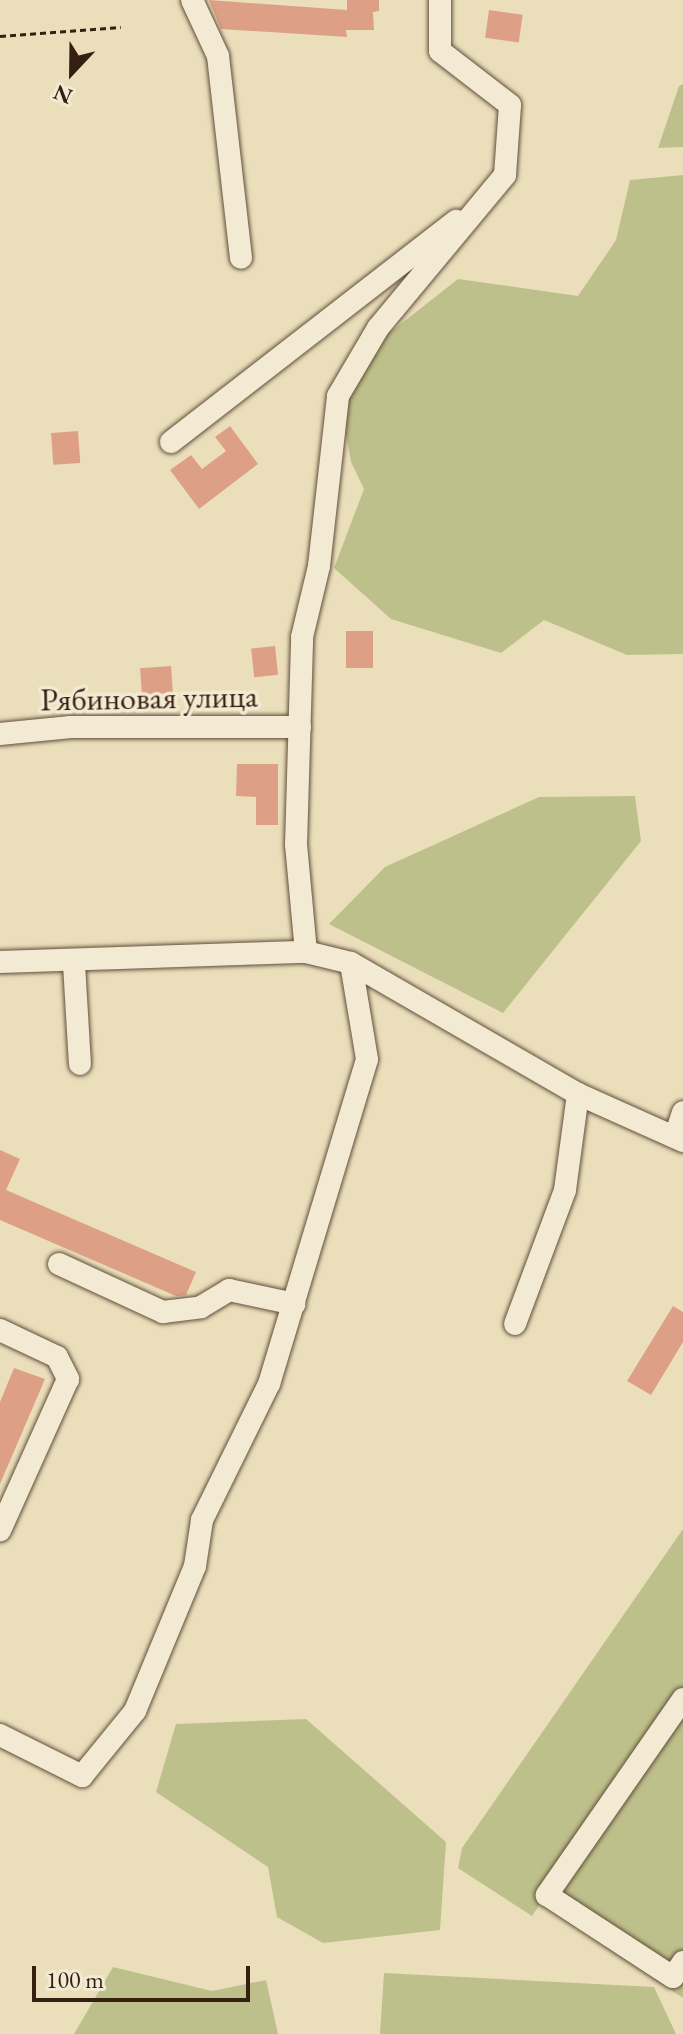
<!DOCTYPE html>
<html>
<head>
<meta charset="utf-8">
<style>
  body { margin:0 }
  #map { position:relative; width:683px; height:2034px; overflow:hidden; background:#ebdfbb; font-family:"EB Garamond",serif }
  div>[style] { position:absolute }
  .green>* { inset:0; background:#bec08b }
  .building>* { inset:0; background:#dda087; transform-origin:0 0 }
  .path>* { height:3px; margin-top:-1.5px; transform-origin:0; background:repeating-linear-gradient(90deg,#351f10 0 6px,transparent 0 10px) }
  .roads { filter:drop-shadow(0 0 2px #624f3b) drop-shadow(0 0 2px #624f3b) }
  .minor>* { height:22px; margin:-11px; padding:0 11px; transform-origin:11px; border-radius:11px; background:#f2ead3 }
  span { translate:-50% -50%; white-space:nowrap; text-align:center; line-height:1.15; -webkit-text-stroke:7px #f2ead3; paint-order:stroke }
  .street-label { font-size:32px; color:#351f10 }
  .north { position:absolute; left:32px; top:32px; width:80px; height:80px; -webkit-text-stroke:6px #f2ead3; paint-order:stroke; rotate:202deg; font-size:22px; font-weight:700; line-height:32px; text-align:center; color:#351f10 }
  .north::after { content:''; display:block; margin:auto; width:28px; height:36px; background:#351f10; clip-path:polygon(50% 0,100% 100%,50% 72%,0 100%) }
  .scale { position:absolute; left:32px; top:1966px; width:218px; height:36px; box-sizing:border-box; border:4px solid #351f10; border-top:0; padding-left:10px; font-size:24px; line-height:28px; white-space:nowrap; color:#351f10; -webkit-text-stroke:6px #f2ead3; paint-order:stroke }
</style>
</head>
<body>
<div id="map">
  <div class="green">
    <i style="clip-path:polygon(683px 84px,683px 147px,658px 148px,679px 86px)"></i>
    <i style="clip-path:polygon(683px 175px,683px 654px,627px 655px,544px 620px,501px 653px,391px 619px,334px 568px,364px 489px,351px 462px,341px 407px,388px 334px,458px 279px,578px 296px,616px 240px,630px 180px)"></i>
    <i style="clip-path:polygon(635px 796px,641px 841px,503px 1013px,329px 924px,385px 867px,539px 797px)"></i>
    <i style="clip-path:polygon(683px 1529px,683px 1998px,540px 1904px,532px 1916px,458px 1868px,462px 1848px)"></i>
    <i style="clip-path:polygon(306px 1719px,446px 1842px,440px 1930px,323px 1943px,277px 1917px,268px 1867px,156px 1792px,176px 1724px)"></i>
    <i style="clip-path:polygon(113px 1967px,212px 1991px,266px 1980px,278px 2034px,74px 2034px)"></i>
    <i style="clip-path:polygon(384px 1973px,654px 1987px,676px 2034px,380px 2034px)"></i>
  </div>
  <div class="building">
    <i style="clip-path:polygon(209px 0,347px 10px,347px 0,379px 0,379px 11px,373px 12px,374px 30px,346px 30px,347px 37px,221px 29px)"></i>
    <i style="left:489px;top:10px;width:34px;height:28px;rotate:8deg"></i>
    <i style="clip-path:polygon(230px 426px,258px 464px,199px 509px,170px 470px,191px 455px,202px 469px,226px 451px,215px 437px)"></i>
    <i style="left:78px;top:431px;width:32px;height:27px;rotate:86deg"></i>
    <i style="left:346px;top:631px;width:27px;height:37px"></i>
    <i style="left:275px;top:646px;width:29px;height:24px;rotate:84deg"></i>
    <i style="left:171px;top:666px;width:27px;height:31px;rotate:86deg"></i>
    <i style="clip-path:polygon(237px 764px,278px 764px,278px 825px,256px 825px,256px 797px,236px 796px)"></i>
    <i style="clip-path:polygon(0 1150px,20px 1159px,6px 1190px,196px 1272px,186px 1295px,176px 1296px,0 1220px)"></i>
    <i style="clip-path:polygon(673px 1306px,683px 1312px,683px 1342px,651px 1395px,627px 1381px)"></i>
    <i style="clip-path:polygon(14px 1368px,45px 1379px,0 1484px,0 1402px)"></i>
  </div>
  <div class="path">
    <i style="left:0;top:36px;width:121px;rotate:-4.3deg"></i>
  </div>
  <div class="roads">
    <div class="minor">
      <i style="left:192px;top:0;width:62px;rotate:65.1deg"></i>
      <i style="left:218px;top:56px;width:203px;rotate:83.5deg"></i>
      <i style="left:171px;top:442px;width:361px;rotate:-37.8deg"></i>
      <i style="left:0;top:734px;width:71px;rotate:-5.6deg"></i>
      <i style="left:71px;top:727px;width:229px"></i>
      <i style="left:306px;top:952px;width:107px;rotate:-95.3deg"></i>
      <i style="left:296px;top:845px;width:208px;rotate:-88.3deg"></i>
      <i style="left:302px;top:637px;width:73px;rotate:-76.5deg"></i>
      <i style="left:319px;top:566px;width:171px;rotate:-83.6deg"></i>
      <i style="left:338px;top:396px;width:79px;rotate:-59.5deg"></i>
      <i style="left:378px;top:328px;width:199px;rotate:-50.3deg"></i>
      <i style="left:505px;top:175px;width:70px;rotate:-85.9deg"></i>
      <i style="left:510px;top:105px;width:88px;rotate:-142.4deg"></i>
      <i style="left:440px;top:51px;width:51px;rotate:-90deg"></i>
      <i style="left:0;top:962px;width:306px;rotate:-1.9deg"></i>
      <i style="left:306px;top:952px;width:46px;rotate:13.7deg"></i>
      <i style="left:351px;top:963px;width:262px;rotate:30deg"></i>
      <i style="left:578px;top:1094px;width:115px;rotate:24.1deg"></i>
      <i style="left:74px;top:964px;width:100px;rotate:86.6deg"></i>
      <i style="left:675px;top:1137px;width:26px;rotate:-72deg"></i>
      <i style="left:59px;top:1264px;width:115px;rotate:24.8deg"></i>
      <i style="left:163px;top:1312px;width:38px;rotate:-7deg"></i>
      <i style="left:201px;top:1307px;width:33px;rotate:-31deg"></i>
      <i style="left:229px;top:1290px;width:67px;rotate:12deg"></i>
      <i style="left:515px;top:1324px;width:143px;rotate:-69.5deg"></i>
      <i style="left:565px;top:1190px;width:97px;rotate:-82.3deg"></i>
      <i style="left:0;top:1330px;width:63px;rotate:25.3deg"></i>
      <i style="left:57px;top:1357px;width:25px;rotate:63deg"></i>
      <i style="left:68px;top:1379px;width:166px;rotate:114.2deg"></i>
      <i style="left:683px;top:1699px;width:239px;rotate:124.8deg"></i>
      <i style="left:547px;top:1895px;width:150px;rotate:33.1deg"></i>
      <i style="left:673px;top:1977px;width:18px;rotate:-56deg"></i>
      <i style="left:0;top:1735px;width:92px;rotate:26.6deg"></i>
      <i style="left:82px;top:1776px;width:84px;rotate:-50.8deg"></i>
      <i style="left:135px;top:1711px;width:157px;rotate:-67.5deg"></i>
      <i style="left:195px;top:1566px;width:47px;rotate:-81.3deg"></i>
      <i style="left:202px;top:1520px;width:152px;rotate:-63.8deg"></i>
      <i style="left:269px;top:1384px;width:339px;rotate:-73.2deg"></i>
      <i style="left:367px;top:1059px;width:97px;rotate:-99.5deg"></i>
    </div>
  </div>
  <div class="street-label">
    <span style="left:149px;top:698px;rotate:-1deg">Рябиновая улица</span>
  </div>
  <div class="north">N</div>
  <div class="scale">100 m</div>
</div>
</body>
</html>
